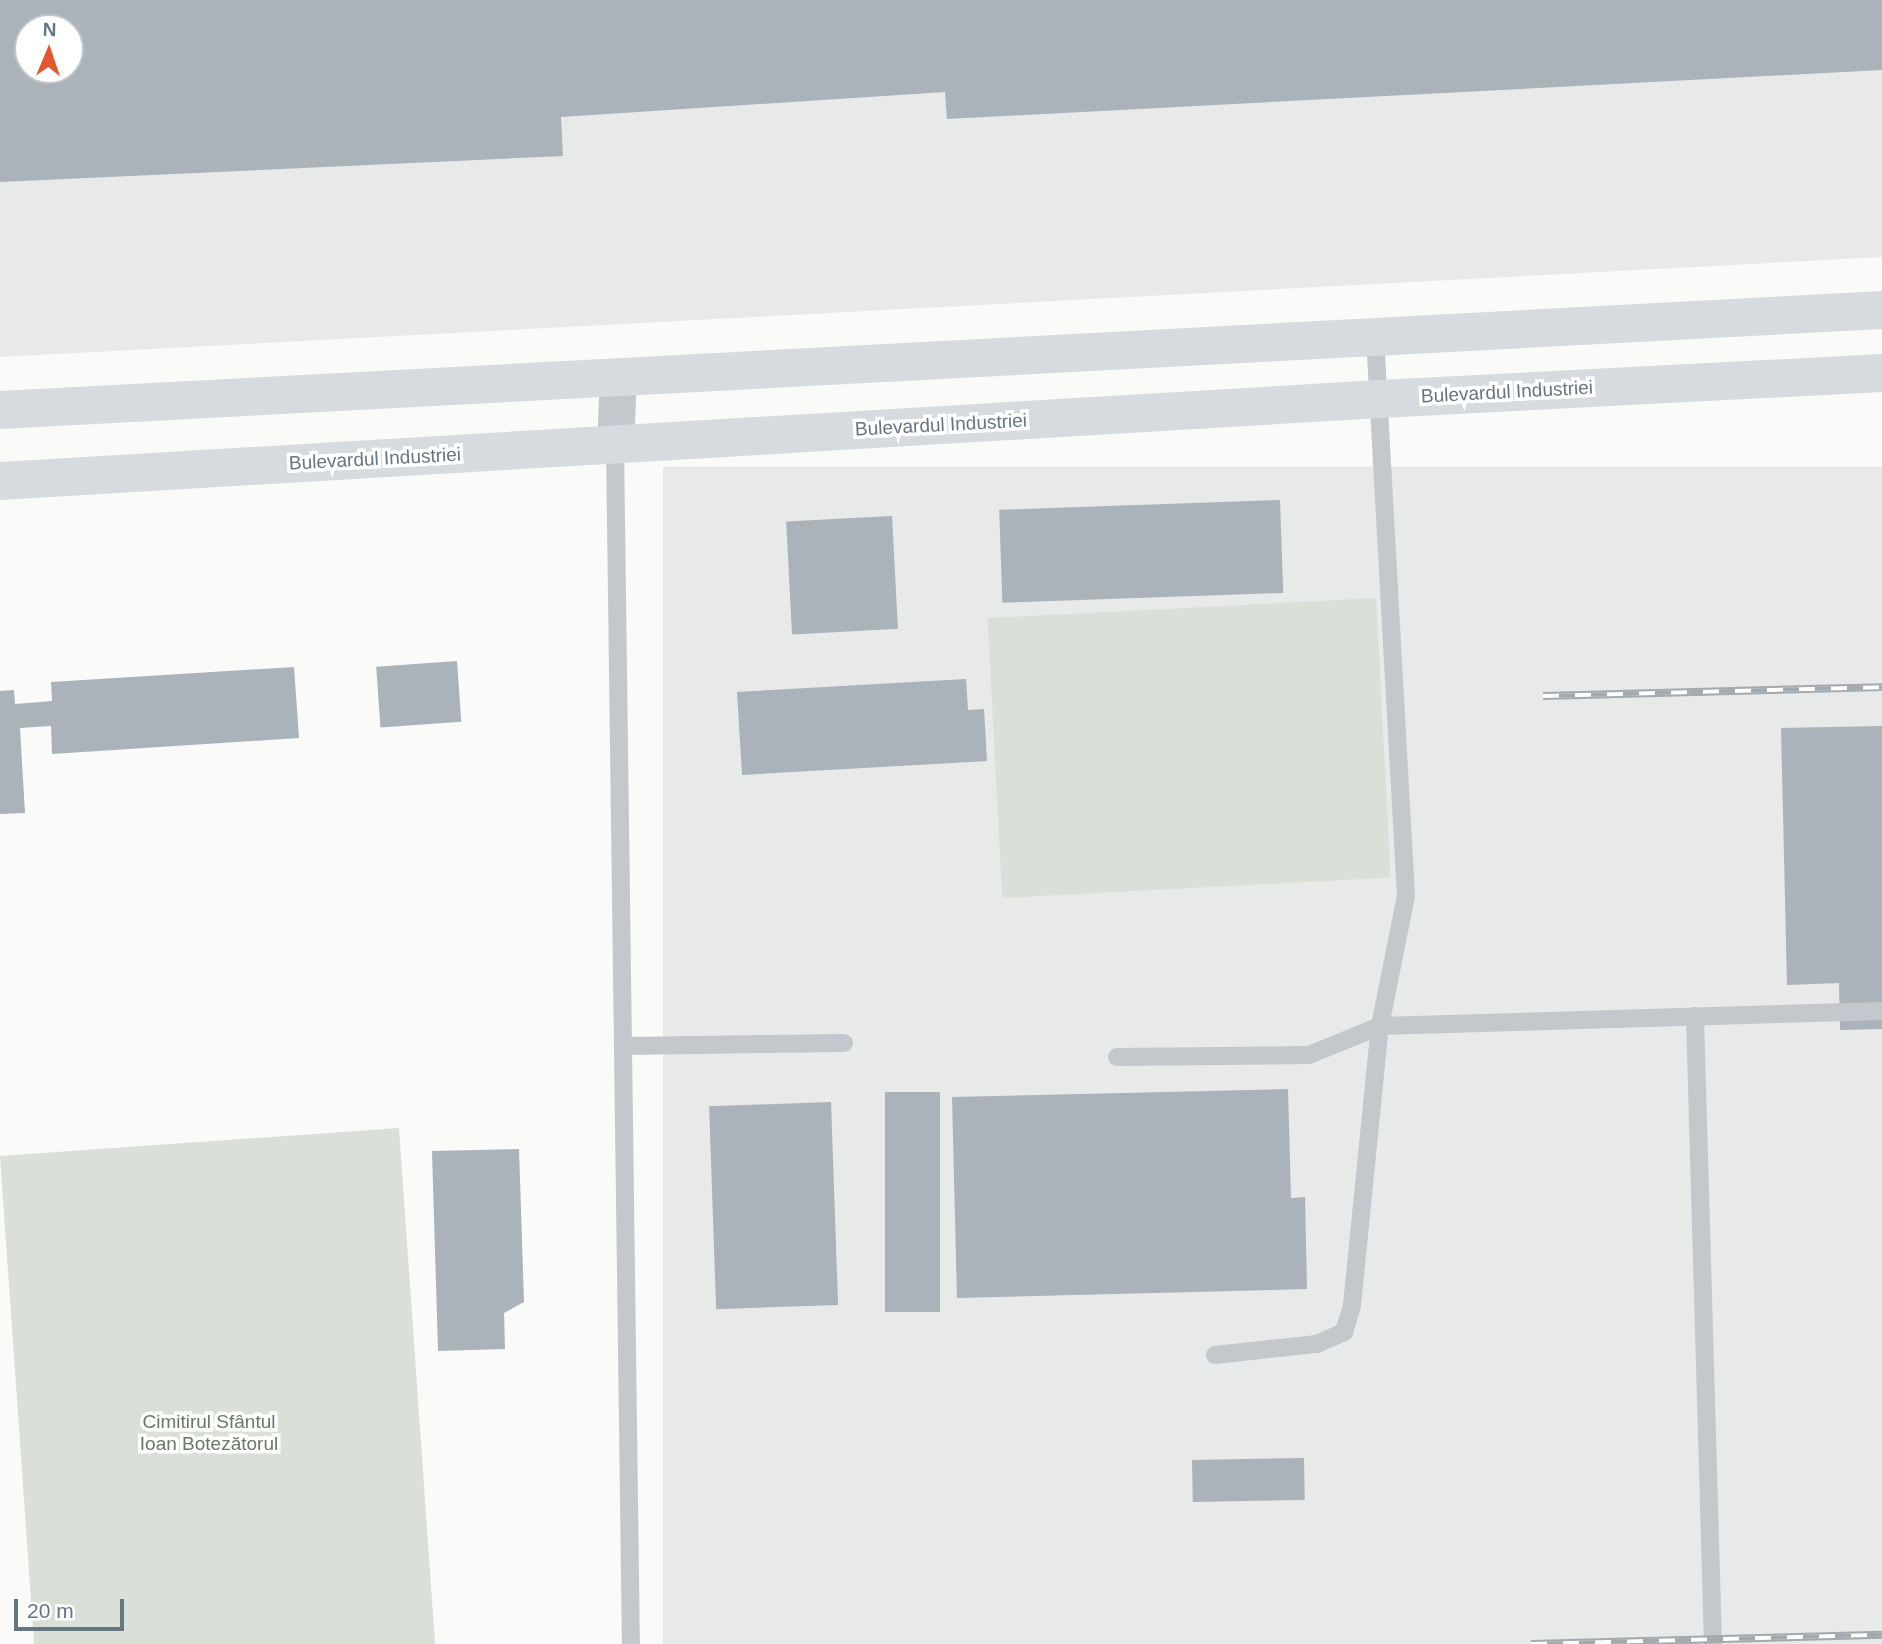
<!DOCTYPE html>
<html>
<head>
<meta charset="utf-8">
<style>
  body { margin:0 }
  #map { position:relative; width:1882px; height:1644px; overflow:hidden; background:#fafaf8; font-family:Arial,sans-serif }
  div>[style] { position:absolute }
  .built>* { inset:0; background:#e8e9e9; transform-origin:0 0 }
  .green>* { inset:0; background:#dadfd7; transform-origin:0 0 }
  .building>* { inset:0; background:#aab3b9; transform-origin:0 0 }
  .lane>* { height:18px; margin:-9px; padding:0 9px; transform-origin:9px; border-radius:9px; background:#c3c8cc }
  .street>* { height:37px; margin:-18.5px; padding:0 18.5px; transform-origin:18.5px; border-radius:18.5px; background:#c3c8cc }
  .primary>* { height:38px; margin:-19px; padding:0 19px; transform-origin:19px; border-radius:19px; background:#d6dbdf }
  .rail>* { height:8px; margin-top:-4px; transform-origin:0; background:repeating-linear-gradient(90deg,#fff 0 16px,#a2aab0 0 32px); box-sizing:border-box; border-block:2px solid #a2aab0 }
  span { translate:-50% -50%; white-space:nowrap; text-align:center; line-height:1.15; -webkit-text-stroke:7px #fff; paint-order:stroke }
  .street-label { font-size:19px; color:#657683 }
  .park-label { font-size:19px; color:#687a64 }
  .north { position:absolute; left:14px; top:14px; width:70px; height:70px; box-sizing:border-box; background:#fff; border:2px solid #c1c8cd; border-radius:50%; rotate:2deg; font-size:19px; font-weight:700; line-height:28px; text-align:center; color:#657683 }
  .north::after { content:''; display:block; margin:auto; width:24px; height:32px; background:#e4572e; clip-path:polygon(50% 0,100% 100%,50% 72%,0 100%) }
  .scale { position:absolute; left:14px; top:1599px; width:110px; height:32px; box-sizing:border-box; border:4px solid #657683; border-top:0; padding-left:9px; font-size:21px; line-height:24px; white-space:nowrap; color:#657683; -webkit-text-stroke:5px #fff; paint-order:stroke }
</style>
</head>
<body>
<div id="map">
  <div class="built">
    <i style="clip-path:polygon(evenodd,0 0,1882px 0,1882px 257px,0 357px,0 0,28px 28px,70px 28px,70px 70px,28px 70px,28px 28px)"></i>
    <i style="left:1882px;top:467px;width:1177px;height:1219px;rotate:90deg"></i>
  </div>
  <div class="green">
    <i style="left:1376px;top:598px;width:280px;height:389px;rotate:87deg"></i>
    <i style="left:399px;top:1128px;width:517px;height:400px;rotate:86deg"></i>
  </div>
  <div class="building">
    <i style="clip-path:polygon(evenodd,0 0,1882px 0,1882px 70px,947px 119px,945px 92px,561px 117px,563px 156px,0 182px,0 0,28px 28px,70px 28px,70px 70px,28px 70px,28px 28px)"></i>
    <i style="left:1280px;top:500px;width:93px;height:281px;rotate:88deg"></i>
    <i style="left:892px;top:516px;width:113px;height:106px;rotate:87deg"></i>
    <i style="left:457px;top:661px;width:61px;height:81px;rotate:86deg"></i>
    <i style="clip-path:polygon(294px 667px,299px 738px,52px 754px,51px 726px,20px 728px,25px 813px,0 814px,0 691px,14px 690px,15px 704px,52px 701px,51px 682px)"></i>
    <i style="clip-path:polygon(966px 679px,968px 710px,984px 709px,987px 761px,742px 775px,737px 692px)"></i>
    <i style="clip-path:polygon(1882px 726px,1882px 1029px,1840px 1030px,1839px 983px,1787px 985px,1781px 728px)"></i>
    <i style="clip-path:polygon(1288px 1089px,1291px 1198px,1305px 1197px,1307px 1289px,957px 1298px,952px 1097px)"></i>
    <i style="left:885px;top:1092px;width:55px;height:220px"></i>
    <i style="left:831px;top:1102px;width:203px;height:122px;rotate:88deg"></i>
    <i style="clip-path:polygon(519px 1149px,524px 1302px,504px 1313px,505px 1349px,438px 1351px,432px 1151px)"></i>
    <i style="left:1304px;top:1458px;width:42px;height:112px;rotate:89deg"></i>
  </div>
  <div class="lane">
    <i style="left:615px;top:445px;width:1199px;rotate:89.24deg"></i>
    <i style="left:1695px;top:1016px;width:628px;rotate:88.36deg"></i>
    <i style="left:624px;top:1046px;width:220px;rotate:-0.8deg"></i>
    <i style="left:1117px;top:1057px;width:192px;rotate:-0.6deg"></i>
    <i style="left:1309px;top:1055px;width:77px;rotate:-22.2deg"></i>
    <i style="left:1380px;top:1026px;width:502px;rotate:-1.71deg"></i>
    <i style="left:1215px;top:1355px;width:103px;rotate:-6.2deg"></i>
    <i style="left:1317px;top:1344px;width:30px;rotate:-24deg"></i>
    <i style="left:1344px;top:1332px;width:28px;rotate:-73deg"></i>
    <i style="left:1352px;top:1305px;width:280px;rotate:-84.3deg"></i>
    <i style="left:1380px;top:1026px;width:133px;rotate:-78.7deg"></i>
    <i style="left:1406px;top:896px;width:560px;rotate:-93.17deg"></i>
  </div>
  <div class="street">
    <i style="left:615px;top:445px;width:68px;rotate:-87.5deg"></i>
  </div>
  <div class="primary">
    <i style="left:0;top:410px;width:1885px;rotate:-3.04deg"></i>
    <i style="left:0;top:481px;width:1382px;rotate:-3.4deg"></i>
    <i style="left:1380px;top:399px;width:503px;rotate:-2.96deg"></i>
  </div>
  <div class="rail">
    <i style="left:1543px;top:696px;width:339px;rotate:-1.5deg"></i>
    <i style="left:1531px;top:1644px;width:351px;rotate:-1.5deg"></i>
  </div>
  <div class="street-label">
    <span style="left:1507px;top:392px;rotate:-3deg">Bulevardul Industriei</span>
    <span style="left:941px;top:425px;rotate:-3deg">Bulevardul Industriei</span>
    <span style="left:375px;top:459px;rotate:-3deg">Bulevardul Industriei</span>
  </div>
  <div class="park-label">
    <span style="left:209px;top:1433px">Cimitirul Sfântul<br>Ioan Botezătorul</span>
  </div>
  <div class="north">N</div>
  <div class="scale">20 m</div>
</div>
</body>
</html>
